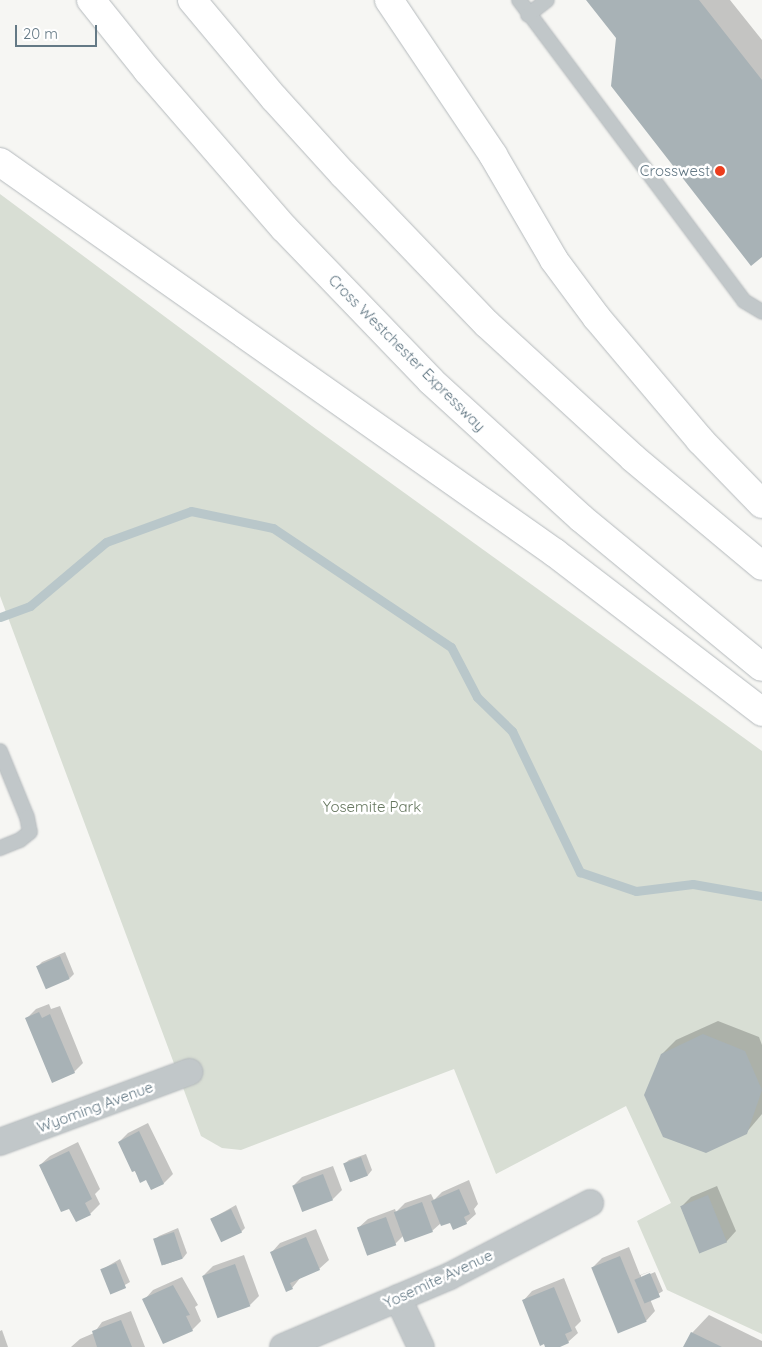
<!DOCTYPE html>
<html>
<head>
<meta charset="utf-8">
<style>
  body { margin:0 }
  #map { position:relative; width:762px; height:1347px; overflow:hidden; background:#f6f6f3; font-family:Quicksand,sans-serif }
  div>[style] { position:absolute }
  .green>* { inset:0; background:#d8ded4 }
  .shadow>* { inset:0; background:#0003 }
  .stream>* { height:9px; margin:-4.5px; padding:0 4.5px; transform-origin:4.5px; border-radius:4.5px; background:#b9c7ca }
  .building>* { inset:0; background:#a8b2b6; transform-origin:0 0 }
  .roads { filter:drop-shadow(0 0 1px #b4b9bc) drop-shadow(0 0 1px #b4b9bc) }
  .lane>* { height:14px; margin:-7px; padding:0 7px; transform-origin:7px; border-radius:7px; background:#c1c7c9 }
  .street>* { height:26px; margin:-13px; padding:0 13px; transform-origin:13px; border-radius:13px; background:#c1c7c9 }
  .highway>* { height:28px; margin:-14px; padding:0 14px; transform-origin:14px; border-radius:14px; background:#fff }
  .dots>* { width:14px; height:14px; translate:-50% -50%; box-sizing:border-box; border:2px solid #fff; border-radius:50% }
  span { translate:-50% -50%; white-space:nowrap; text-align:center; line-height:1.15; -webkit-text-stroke:5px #fff; paint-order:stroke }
  .poi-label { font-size:15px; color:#647985 }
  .right { translate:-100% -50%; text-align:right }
  .street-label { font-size:15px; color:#647985 }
  .park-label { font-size:15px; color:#66775f }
  .scale { position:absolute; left:15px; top:25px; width:82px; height:22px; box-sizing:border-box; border:2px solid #647985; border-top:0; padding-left:6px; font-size:15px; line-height:18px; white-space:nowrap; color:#647985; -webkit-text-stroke:4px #fff; paint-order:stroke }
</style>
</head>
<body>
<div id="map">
  <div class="green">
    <i style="clip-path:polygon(0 194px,316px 429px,762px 751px,762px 1334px,667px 1290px,637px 1221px,671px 1203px,626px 1106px,496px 1174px,454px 1069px,241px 1150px,222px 1148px,201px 1136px,0 596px)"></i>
  </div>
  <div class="shadow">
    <i style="clip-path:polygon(587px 0,730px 0,762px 40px,762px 255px,617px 38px)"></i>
    <i style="clip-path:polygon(65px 952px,74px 974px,70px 978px,38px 966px,42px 962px)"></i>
    <i style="clip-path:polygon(49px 1004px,51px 1009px,60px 1006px,83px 1063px,74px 1072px,26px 1019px,36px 1009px)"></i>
    <i style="clip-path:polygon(718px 1021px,759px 1037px,762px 1045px,762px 1114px,746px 1133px,662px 1054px,676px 1040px)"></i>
    <i style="clip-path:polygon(148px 1123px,173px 1174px,164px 1183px,152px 1189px,147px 1178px,141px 1182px,119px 1142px,128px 1133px)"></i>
    <i style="clip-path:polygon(78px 1142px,100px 1189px,95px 1194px,100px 1204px,90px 1214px,76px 1220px,70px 1207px,40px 1165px,50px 1156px)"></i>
    <i style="clip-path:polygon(366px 1154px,372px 1170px,368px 1175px,351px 1182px,344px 1164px,349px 1160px)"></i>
    <i style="clip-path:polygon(333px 1166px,342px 1190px,333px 1199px,293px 1186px,302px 1177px)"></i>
    <i style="clip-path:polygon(469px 1180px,478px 1204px,474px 1209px,476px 1214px,466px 1223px,441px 1223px,432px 1231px,404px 1235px,395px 1244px,358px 1228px,368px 1219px,395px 1209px,396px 1212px,405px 1203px,431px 1194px,434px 1200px,442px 1192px)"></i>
    <i style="clip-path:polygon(717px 1186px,736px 1231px,727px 1241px,700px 1252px,681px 1207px,691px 1197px)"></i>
    <i style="clip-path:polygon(236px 1205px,245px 1228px,241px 1232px,211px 1219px)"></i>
    <i style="clip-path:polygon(178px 1228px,187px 1253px,183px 1258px,164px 1265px,154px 1240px,159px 1236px)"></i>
    <i style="clip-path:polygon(316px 1229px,329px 1260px,319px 1269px,301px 1277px,292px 1288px,271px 1253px,280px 1243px)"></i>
    <i style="clip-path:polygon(629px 1247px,640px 1275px,654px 1270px,641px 1275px,641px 1278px,655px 1272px,663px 1291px,650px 1299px,655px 1311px,646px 1321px,592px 1268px,602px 1258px)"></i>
    <i style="clip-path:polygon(244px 1255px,259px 1296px,250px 1305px,203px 1276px,213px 1266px)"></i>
    <i style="clip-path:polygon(120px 1259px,130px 1282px,111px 1293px,101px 1270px)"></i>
    <i style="clip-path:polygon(182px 1277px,198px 1305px,195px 1307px,201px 1321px,192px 1330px,144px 1300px,153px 1290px)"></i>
    <i style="clip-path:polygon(564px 1278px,581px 1321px,575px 1327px,578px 1333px,568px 1342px,556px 1347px,546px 1347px,523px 1301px,532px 1291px)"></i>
    <i style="clip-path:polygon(131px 1311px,145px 1347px,71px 1347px,80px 1339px,94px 1333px,102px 1322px)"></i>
    <i style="clip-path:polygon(709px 1315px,762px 1341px,762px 1347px,684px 1347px,692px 1333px)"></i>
    <i style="clip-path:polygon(2px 1330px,8px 1347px,0 1347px,0 1331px)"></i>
  </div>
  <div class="stream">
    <i style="left:0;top:617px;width:32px;rotate:-20deg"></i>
    <i style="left:30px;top:606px;width:99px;rotate:-40.1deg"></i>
    <i style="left:106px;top:542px;width:90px;rotate:-20deg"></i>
    <i style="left:191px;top:511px;width:84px;rotate:11.7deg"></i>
    <i style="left:273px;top:528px;width:214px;rotate:33.8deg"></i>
    <i style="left:451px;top:647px;width:56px;rotate:62.5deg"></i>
    <i style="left:477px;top:697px;width:49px;rotate:44.2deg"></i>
    <i style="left:512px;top:731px;width:157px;rotate:64.3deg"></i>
    <i style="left:580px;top:872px;width:59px;rotate:18.7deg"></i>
    <i style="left:636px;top:891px;width:57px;rotate:-7deg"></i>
    <i style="left:693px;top:884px;width:70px;rotate:9.9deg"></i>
  </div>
  <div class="building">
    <i style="clip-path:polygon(586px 0,699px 0,762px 80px,762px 257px,751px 266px,611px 86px,616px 38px)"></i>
    <i style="left:60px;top:956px;width:25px;height:26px;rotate:67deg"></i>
    <i style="clip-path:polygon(39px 1012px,42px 1018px,50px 1014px,75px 1073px,52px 1083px,25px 1018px)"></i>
    <i style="clip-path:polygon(703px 1034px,745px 1051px,762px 1090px,747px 1134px,706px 1153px,663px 1137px,644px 1095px,661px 1054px)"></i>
    <i style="clip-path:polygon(139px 1131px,164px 1184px,151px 1190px,146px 1180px,140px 1183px,135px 1171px,132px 1172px,118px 1142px)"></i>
    <i style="clip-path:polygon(69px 1151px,92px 1199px,85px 1203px,91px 1215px,76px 1222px,69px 1209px,61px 1212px,39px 1165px)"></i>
    <i style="left:361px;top:1157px;width:20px;height:19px;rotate:70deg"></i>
    <i style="left:323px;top:1174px;width:28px;height:33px;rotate:69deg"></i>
    <i style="clip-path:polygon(459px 1189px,470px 1214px,464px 1217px,467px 1224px,453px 1230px,450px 1223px,441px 1226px,431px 1201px)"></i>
    <i style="left:708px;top:1195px;width:51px;height:30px;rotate:68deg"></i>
    <i style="left:422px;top:1202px;width:32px;height:30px;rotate:70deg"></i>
    <i style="left:231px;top:1209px;width:26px;height:23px;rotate:65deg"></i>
    <i style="left:386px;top:1217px;width:30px;height:31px;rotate:70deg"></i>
    <i style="left:174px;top:1232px;width:28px;height:22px;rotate:72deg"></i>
    <i style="clip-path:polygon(306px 1237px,320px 1270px,290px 1283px,293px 1289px,286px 1292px,270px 1252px)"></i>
    <i style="left:620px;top:1256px;width:71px;height:31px;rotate:68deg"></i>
    <i style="left:116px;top:1263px;width:27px;height:17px;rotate:68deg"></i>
    <i style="left:235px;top:1264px;width:45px;height:35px;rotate:70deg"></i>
    <i style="left:650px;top:1273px;width:26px;height:17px;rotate:67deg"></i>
    <i style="clip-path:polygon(173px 1285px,190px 1315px,186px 1316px,193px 1331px,163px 1344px,142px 1299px)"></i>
    <i style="clip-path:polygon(554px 1287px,572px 1331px,565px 1334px,569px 1343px,560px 1347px,545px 1347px,544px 1344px,540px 1346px,522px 1300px)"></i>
    <i style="clip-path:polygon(121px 1320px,132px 1347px,97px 1347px,92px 1331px)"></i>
    <i style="clip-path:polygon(691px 1332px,722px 1347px,683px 1347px)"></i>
  </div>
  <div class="roads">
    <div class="lane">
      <i style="left:519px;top:0;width:376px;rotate:53.2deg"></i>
      <i style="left:744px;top:301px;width:21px;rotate:31deg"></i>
      <i style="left:528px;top:15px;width:24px;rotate:-38deg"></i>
      <i style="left:0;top:751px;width:71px;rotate:67.8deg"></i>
      <i style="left:27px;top:817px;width:15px;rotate:79deg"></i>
      <i style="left:30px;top:832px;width:13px;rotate:141deg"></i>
      <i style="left:20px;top:840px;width:22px;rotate:158deg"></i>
    </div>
    <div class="street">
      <i style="left:0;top:1142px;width:202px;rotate:-20.3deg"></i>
      <i style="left:398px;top:1298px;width:54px;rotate:64.9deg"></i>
      <i style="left:283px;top:1347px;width:181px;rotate:-23deg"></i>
      <i style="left:450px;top:1276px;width:158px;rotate:-27.5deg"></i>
    </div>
    <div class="highway">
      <i style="left:91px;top:0;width:90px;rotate:51.3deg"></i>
      <i style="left:147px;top:70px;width:209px;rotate:49.1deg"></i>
      <i style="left:284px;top:228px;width:212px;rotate:46.1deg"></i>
      <i style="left:431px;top:381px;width:203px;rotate:42.4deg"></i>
      <i style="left:581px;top:518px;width:234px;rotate:39.5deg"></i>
      <i style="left:192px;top:0;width:128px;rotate:50.1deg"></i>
      <i style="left:274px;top:98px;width:103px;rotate:47.8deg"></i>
      <i style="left:343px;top:174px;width:208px;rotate:46.2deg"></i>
      <i style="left:487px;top:324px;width:198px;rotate:42.5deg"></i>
      <i style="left:633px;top:458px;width:168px;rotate:39.9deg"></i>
      <i style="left:389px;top:0;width:187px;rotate:56.1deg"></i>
      <i style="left:493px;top:155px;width:121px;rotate:59.8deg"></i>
      <i style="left:554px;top:260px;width:72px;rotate:53.4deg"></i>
      <i style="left:597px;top:318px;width:160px;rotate:49.8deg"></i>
      <i style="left:700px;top:440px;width:89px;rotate:45.9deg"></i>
      <i style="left:0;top:162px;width:679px;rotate:35.16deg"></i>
      <i style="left:555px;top:553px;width:261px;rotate:37.5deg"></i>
    </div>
  </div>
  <div class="dots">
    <i style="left:720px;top:171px;background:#ec3d1d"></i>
  </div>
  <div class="poi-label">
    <span class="right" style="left:710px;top:171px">Crosswest</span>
  </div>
  <div class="street-label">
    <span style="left:407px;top:353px;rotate:45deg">Cross Westchester Expressway</span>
    <span style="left:95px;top:1107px;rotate:-20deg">Wyoming Avenue</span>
    <span style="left:438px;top:1279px;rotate:-25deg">Yosemite Avenue</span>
  </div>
  <div class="park-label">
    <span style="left:372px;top:807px">Yosemite Park</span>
  </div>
  <div class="scale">20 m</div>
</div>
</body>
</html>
